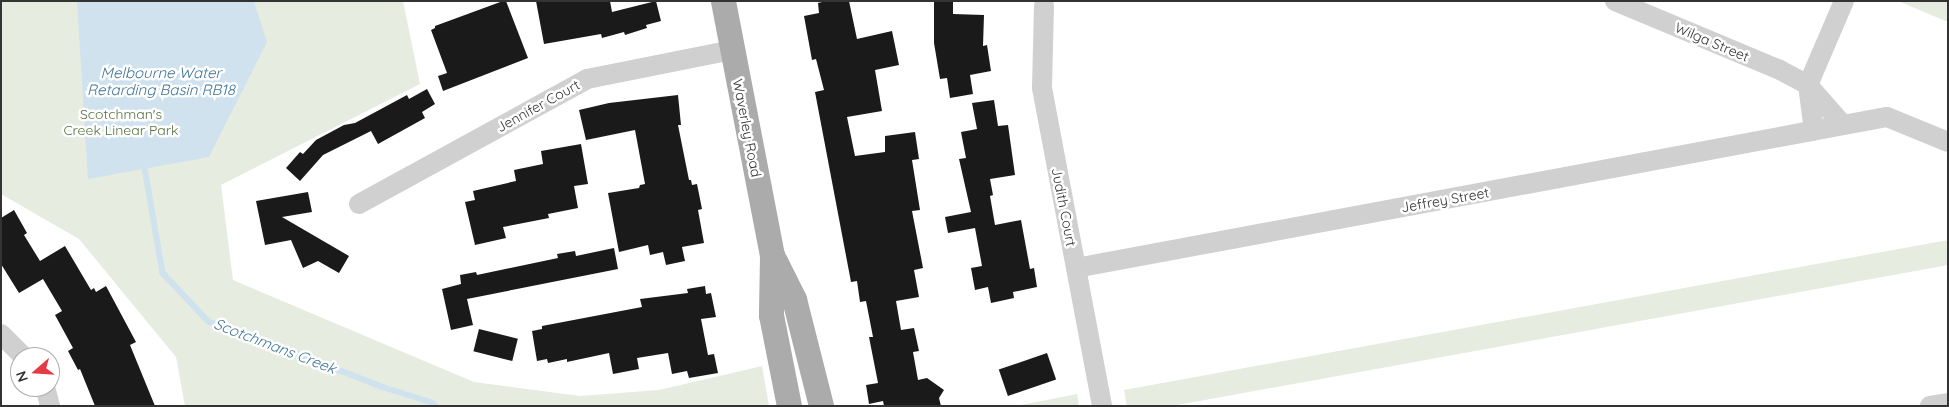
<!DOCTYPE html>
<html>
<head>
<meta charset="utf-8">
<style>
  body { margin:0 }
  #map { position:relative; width:1949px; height:407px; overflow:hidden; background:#fff; font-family:Quicksand,sans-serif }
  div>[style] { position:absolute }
  .green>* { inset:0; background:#e6ecdf }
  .water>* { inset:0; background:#cfe2ee }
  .stream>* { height:5.5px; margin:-2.75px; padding:0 2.75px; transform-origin:2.75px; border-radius:2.75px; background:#cfe2ee }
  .building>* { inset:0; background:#1a1a1a; transform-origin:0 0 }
  .minor>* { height:20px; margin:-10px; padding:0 10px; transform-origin:10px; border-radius:10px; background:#d0d0d0 }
  .major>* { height:25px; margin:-12.5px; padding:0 12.5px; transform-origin:12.5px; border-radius:12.5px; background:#ababab }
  span { translate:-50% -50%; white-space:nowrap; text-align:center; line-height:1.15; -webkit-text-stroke:5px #fff; paint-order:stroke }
  .street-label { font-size:14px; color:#333 }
  .park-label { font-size:14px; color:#56703f }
  .water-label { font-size:15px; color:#3f7597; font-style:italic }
  .frame { position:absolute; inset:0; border:2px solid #333; pointer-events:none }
  .north { position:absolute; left:10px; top:347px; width:50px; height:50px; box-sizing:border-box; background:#fff; border:1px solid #adadad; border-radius:50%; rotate:251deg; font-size:14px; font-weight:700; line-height:20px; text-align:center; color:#333 }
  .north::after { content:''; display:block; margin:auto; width:18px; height:22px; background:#e63946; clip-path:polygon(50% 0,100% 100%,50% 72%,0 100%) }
</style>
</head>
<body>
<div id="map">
  <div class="green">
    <i style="clip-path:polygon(1px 1px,403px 1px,420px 84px,221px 185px,233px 280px,474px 382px,580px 396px,659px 390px,762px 366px,769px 406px,185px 406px,176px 357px,79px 239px,1px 194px)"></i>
    <i style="clip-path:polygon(1898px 1px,1948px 1px,1948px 22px)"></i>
    <i style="clip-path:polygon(1948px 240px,1948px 265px,1172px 406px,1127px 406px,1124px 390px)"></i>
    <i style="clip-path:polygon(1077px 394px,1079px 406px,1016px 406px)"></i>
  </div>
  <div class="water">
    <i style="clip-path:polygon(77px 1px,254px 1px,267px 42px,209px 157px,88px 179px)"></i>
  </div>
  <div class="stream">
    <i style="left:144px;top:162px;width:113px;rotate:80.3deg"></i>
    <i style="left:163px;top:273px;width:67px;rotate:46.8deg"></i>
    <i style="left:209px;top:322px;width:43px;rotate:17.6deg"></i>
    <i style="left:250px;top:335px;width:143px;rotate:21.4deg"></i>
    <i style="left:383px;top:387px;width:52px;rotate:17.7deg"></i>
    <i style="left:433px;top:403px;width:4px;rotate:45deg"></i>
  </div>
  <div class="building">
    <i style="clip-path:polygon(503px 1px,506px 1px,528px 58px,443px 91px,438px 76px,447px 73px,431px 30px,435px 28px,435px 26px)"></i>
    <i style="clip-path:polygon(536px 1px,610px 1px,612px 12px,656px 1px,661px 21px,646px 25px,647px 28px,625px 35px,624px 32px,602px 38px,601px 34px,544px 44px)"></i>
    <i style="clip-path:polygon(826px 1px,849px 1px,857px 39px,892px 31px,899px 65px,875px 70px,882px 111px,847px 117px,855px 156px,885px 152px,885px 136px,915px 132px,919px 159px,912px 160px,920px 210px,912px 211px,923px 268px,914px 270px,919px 297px,896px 301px,901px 330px,914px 328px,919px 351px,913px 352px,918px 380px,927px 378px,944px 390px,939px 398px,941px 406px,884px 406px,883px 401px,869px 404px,866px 385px,878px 383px,869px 337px,873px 337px,866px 301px,860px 302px,857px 281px,851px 282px,815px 92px,824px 90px,816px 59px,812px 60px,804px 16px,819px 13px,818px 3px)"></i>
    <i style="clip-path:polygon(934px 1px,953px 1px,953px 14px,984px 15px,983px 46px,987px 45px,991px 71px,970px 75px,973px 94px,950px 98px,947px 78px,940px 79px,934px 43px)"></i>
    <i style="clip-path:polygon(427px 89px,435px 104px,422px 112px,425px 118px,378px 144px,371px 131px,323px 155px,300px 181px,286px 168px,300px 152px,303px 154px,316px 140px,344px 125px,355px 123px,407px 95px,409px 99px)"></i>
    <i style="clip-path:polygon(678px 95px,681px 125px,678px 125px,689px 180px,691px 180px,692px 185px,697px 184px,702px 209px,698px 210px,704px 243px,682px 247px,685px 261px,666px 265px,663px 252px,650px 255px,648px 245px,619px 252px,608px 193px,639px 188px,640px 185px,645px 184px,635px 130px,586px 140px,579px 110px,609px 103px)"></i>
    <i style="clip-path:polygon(994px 100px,998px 126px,1008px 125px,1015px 175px,990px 179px,993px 195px,990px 196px,995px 225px,1021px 220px,1030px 269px,1034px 268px,1037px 287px,1013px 292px,1014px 298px,991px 303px,988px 287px,975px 290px,971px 268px,982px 266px,975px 228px,948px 233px,945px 217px,971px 212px,959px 159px,966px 158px,961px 132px,977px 129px,972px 103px)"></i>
    <i style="clip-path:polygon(581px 144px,588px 184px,574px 186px,578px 208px,548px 214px,549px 218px,503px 227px,506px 238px,475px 245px,465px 202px,475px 200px,473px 191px,516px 181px,514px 170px,543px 164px,541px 151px)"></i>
    <i style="clip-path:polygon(308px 192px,312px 212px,282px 217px,349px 256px,339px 273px,318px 261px,303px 268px,291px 240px,265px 245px,256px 201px)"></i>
    <i style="clip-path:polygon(14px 210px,27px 233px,24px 235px,40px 261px,65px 246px,91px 290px,94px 288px,96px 292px,106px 286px,136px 342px,130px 345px,155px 406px,95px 406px,80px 369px,78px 370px,68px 351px,73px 348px,55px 315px,62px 311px,43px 279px,19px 293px,1px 264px,1px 218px)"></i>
    <i style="clip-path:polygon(614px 248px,618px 269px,467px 299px,473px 325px,451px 330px,442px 289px,461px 284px,460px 275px,476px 272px,477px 275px,558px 258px,557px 254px,575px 251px,576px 256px)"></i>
    <i style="clip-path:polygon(705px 286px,706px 294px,711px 293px,716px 317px,701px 319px,708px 355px,714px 354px,718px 373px,689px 378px,687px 371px,672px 374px,668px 353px,637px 358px,639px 369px,613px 374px,609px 353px,567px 362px,567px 359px,548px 363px,547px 359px,537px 361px,532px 331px,542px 329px,542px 326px,642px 307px,640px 299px,688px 293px,687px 289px)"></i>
    <i style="left:479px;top:329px;width:40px;height:23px;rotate:14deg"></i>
    <i style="left:1047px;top:353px;width:28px;height:51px;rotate:71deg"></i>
  </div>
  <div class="minor">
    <i style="left:1615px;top:1px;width:179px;rotate:22.7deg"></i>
    <i style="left:1780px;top:70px;width:32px;rotate:28deg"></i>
    <i style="left:1808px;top:85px;width:53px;rotate:48.8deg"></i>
    <i style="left:1044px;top:6px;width:82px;rotate:91.4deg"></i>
    <i style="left:1042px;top:88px;width:324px;rotate:79.3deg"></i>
    <i style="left:1808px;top:85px;width:91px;rotate:-66.8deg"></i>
    <i style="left:1808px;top:85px;width:46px;rotate:82.6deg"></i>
    <i style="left:359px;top:204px;width:260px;rotate:-28.7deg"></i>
    <i style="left:587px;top:79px;width:148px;rotate:-11.3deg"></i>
    <i style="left:1076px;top:268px;width:825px;rotate:-10.55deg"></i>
    <i style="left:1887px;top:117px;width:66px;rotate:22.3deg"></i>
    <i style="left:1px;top:334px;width:33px;rotate:45deg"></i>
    <i style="left:45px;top:387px;width:20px;rotate:75deg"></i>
    <i style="left:1930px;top:406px;width:18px;rotate:-9deg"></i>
  </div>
  <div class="major">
    <i style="left:723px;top:1px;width:259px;rotate:79.1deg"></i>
    <i style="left:772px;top:255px;width:60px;rotate:91deg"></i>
    <i style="left:771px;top:315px;width:93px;rotate:78.8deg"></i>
    <i style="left:774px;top:259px;width:45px;rotate:63.4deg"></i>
    <i style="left:794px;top:299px;width:110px;rotate:75.8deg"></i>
  </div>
  <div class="street-label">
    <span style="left:1712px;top:42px;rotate:23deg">Wilga Street</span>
    <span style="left:538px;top:106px;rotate:-29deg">Jennifer Court</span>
    <span style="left:747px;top:128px;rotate:79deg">Waverley Road</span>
    <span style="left:1445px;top:200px;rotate:-10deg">Jeffrey Street</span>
    <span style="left:1064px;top:207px;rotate:79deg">Judith Court</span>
  </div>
  <div class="park-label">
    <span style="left:121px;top:122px">Scotchman's<br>Creek Linear Park</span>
  </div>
  <div class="water-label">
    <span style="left:161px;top:81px">Melbourne Water<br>Retarding Basin RB18</span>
    <span style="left:275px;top:346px;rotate:21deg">Scotchmans Creek</span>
  </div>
  <div class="frame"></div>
  <div class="north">N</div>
</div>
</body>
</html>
